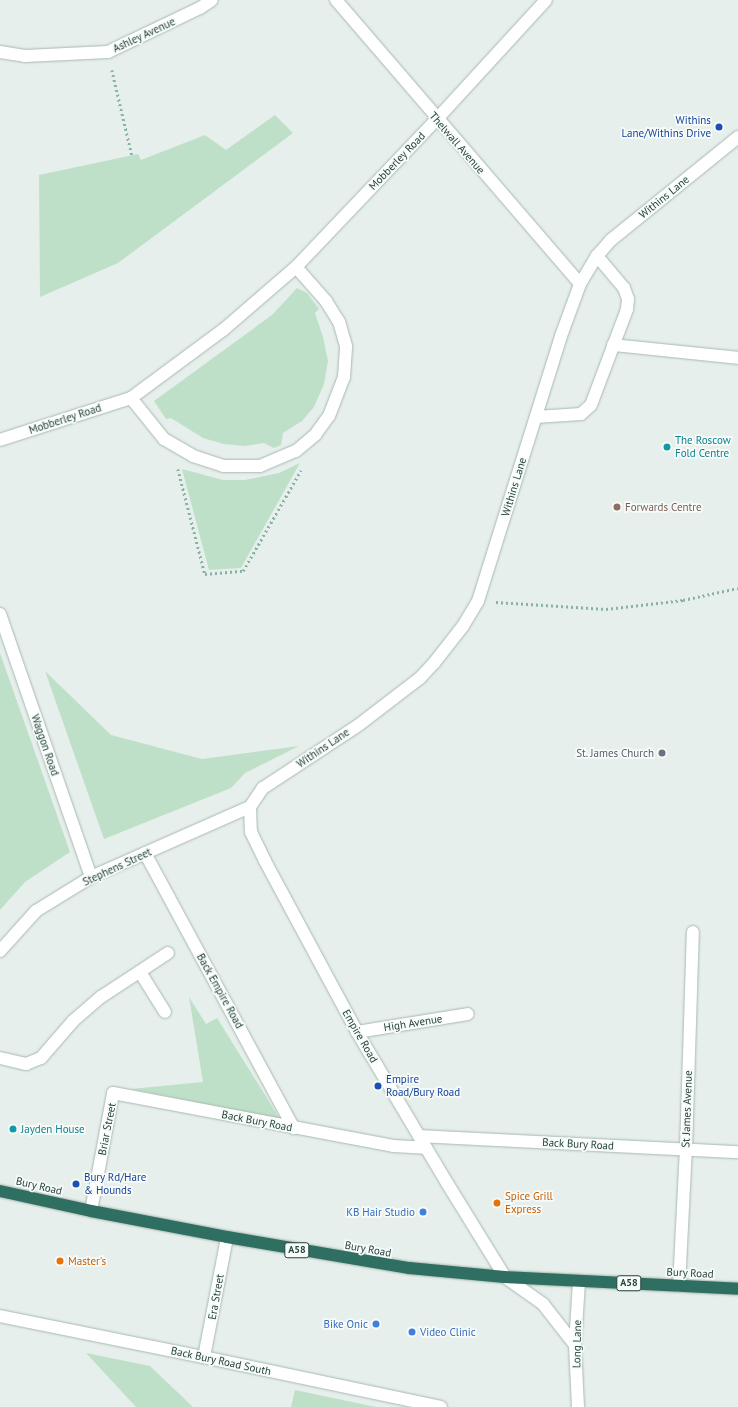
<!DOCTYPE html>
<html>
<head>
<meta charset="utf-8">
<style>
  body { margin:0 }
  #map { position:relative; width:738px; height:1407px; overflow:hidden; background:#e6efeb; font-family:"PT Sans",sans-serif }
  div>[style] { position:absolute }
  .green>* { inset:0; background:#bfe0c8 }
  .path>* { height:2.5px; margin-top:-1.25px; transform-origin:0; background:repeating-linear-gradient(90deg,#86b3a5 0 2px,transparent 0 5px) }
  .roads { filter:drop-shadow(0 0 1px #a8b8b2) drop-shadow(0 0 1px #a8b8b2) }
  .minor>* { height:12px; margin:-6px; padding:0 6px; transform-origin:6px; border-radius:6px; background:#fff }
  .highway>* { height:12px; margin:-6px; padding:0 6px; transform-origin:6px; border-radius:6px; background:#2f6f62 }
  .dots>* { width:11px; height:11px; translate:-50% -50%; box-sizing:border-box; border:2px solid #f7fbf9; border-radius:50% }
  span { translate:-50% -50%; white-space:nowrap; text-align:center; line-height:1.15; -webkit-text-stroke:3.5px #f7fbf9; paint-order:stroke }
  .shield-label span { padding:1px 3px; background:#f7fbf9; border:1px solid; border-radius:3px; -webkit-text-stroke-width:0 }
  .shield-label { font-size:10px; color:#24423a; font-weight:700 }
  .street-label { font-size:11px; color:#24423a }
  .transit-label { font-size:11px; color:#164399 }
  .right { translate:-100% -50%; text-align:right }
  .left { translate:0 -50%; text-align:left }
  .culture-label { font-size:11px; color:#0d838f }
  .education-label { font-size:11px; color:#785e54 }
  .worship-label { font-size:11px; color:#5b616d }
  .food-label { font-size:11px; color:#c56008 }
  .shop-label { font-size:11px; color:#366cbe }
</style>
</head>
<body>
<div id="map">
  <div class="green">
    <i style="clip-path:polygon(275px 115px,293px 133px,118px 263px,40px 297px,39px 175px,138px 154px,141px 160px,205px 135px,226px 150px)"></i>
    <i style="clip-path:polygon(297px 288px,307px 293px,319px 309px,315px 313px,323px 337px,328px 361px,324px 384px,314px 407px,302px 421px,283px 433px,281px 445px,274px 448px,264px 443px,245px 446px,224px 444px,203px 438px,171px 418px,166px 419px,154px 401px,272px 315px)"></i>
    <i style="clip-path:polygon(300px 463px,241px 568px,209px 570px,182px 469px,223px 480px,245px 480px,279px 473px)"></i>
    <i style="clip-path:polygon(0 653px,70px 852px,25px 882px,0 910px)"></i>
    <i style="clip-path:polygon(45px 671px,111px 735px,202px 759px,299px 746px,245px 773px,231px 788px,104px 839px)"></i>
    <i style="clip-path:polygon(189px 997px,206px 1024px,217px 1018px,280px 1119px,131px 1089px,203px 1082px)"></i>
    <i style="clip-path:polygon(86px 1353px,150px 1366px,193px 1407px,136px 1407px)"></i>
    <i style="clip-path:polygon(295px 1390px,376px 1407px,291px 1407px)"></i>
  </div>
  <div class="path">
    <i style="left:112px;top:70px;width:87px;rotate:76.8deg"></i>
    <i style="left:178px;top:469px;width:108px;rotate:75.6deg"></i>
    <i style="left:205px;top:574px;width:38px;rotate:-5deg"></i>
    <i style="left:243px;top:571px;width:116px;rotate:-60.1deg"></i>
    <i style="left:496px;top:602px;width:110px;rotate:3.6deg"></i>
    <i style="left:606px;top:609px;width:78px;rotate:-6.7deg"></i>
    <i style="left:683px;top:600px;width:56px;rotate:-12.3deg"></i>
  </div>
  <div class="roads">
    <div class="minor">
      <i style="left:336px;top:0;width:374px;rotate:49.3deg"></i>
      <i style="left:0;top:52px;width:25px;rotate:9deg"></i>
      <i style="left:25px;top:56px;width:83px;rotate:-2.8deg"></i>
      <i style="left:108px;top:52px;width:102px;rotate:-25.6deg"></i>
      <i style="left:200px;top:8px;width:14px;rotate:-34deg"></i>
      <i style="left:613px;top:345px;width:126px;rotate:5.9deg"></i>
      <i style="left:131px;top:398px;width:53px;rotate:51.2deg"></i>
      <i style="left:164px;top:439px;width:34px;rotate:30deg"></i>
      <i style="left:193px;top:456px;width:32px;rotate:18deg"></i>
      <i style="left:223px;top:466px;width:37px"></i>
      <i style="left:260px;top:466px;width:39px;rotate:-23deg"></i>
      <i style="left:296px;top:451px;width:25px;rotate:-40deg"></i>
      <i style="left:315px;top:435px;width:24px;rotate:-54deg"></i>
      <i style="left:329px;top:416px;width:42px;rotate:-69deg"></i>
      <i style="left:344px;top:377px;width:31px;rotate:-86deg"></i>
      <i style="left:346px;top:346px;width:25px;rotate:-106deg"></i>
      <i style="left:339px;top:322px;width:25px;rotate:-122deg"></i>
      <i style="left:326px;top:301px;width:45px;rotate:-131.4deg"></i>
      <i style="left:536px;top:417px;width:45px;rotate:-3.8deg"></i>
      <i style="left:581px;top:414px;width:13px;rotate:-42deg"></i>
      <i style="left:591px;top:405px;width:103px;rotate:-69.4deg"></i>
      <i style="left:627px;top:309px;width:10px;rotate:-84deg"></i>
      <i style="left:628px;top:299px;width:12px;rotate:-110deg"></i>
      <i style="left:624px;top:288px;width:42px;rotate:-130.2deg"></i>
      <i style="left:0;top:440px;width:138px;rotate:-17.8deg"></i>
      <i style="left:131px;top:398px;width:114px;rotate:-36.5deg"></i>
      <i style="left:223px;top:330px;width:96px;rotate:-40.8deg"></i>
      <i style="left:296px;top:267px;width:204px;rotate:-46.4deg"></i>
      <i style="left:437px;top:119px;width:161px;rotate:-47.5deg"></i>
      <i style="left:0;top:614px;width:278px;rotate:70.9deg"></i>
      <i style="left:250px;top:807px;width:25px;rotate:88deg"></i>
      <i style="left:251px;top:832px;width:32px;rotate:64deg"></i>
      <i style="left:265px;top:861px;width:194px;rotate:61.7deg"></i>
      <i style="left:357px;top:1032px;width:176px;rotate:59.2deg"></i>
      <i style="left:447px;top:1183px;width:110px;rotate:58.3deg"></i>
      <i style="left:505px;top:1277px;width:47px;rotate:35.4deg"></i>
      <i style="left:543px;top:1304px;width:52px;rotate:52deg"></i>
      <i style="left:145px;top:853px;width:313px;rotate:61.6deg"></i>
      <i style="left:0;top:951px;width:54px;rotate:-48deg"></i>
      <i style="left:36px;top:911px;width:65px;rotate:-31.7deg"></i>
      <i style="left:91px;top:877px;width:174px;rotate:-23.8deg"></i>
      <i style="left:250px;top:807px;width:23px;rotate:-56deg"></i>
      <i style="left:263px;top:788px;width:116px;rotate:-33.4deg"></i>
      <i style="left:360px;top:724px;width:76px;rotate:-37.5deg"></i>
      <i style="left:420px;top:678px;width:21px;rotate:-47deg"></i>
      <i style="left:434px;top:663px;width:47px;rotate:-51.9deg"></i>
      <i style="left:463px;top:626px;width:29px;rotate:-59deg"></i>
      <i style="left:478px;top:601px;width:278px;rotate:-72.6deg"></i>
      <i style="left:561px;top:336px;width:55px;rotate:-69.9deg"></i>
      <i style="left:580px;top:284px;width:33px;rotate:-59deg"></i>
      <i style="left:597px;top:256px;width:21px;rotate:-49deg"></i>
      <i style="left:611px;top:240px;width:164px;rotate:-39deg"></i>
      <i style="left:140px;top:972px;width:47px;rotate:58deg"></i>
      <i style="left:357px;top:1032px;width:112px;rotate:-9.2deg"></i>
      <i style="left:0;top:1058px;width:27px;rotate:13deg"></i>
      <i style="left:26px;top:1064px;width:16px;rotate:-22deg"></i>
      <i style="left:41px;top:1058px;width:49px;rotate:-49.1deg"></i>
      <i style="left:73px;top:1021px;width:37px;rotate:-41deg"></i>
      <i style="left:101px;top:997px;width:80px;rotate:-33.3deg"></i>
      <i style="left:419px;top:1136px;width:319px;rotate:2.9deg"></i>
      <i style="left:91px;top:1211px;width:120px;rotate:-79.4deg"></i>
      <i style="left:113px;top:1093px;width:285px;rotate:10.7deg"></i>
      <i style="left:393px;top:1146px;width:33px;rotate:3deg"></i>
      <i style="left:679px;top:1286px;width:136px;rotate:-87.1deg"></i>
      <i style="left:686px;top:1150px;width:218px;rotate:-88.2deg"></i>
      <i style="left:0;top:1316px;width:208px;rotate:11.4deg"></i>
      <i style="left:204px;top:1357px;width:242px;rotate:11.9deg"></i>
      <i style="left:204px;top:1357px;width:122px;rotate:-79.1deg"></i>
      <i style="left:578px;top:1407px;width:62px;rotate:-92.8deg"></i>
      <i style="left:575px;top:1345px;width:64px;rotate:-86.4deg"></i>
    </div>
    <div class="highway">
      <i style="left:0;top:1191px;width:93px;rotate:12.4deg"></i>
      <i style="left:91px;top:1211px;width:138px;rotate:10.8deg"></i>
      <i style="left:227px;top:1237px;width:185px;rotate:9.7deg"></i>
      <i style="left:409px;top:1268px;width:96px;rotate:5.4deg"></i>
      <i style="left:505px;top:1277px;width:233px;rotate:2.9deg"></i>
    </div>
  </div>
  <div class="dots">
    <i style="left:719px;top:127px;background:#1a4fb4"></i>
    <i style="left:667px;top:447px;background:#0f9aa8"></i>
    <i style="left:617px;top:507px;background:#8d6e63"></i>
    <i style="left:662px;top:753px;background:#6b7280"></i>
    <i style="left:378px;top:1086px;background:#1a4fb4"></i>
    <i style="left:13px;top:1129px;background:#0f9aa8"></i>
    <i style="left:76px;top:1184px;background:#1a4fb4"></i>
    <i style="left:497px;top:1203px;background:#e8710a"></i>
    <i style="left:423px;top:1212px;background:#3f7fe0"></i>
    <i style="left:60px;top:1261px;background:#e8710a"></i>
    <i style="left:376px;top:1324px;background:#3f7fe0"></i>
    <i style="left:412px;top:1332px;background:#3f7fe0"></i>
  </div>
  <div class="shield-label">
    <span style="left:297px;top:1250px">A58</span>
    <span style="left:629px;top:1283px">A58</span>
  </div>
  <div class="street-label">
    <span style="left:144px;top:35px;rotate:-25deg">Ashley Avenue</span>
    <span style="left:457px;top:143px;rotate:49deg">Thelwall Avenue</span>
    <span style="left:397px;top:161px;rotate:-46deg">Mobberley Road</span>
    <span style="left:664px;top:197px;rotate:-39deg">Withins Lane</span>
    <span style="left:65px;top:419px;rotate:-18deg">Mobberley Road</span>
    <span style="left:514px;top:487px;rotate:-73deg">Withins Lane</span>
    <span style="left:45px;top:745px;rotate:71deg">Waggon Road</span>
    <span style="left:323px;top:748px;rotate:-34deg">Withins Lane</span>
    <span style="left:117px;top:867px;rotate:-25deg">Stephens Street</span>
    <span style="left:220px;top:991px;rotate:61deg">Back Empire Road</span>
    <span style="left:413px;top:1023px;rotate:-9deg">High Avenue</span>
    <span style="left:360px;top:1036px;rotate:60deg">Empire Road</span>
    <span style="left:687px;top:1109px;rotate:-88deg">St James Avenue</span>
    <span style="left:257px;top:1121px;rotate:11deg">Back Bury Road</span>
    <span style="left:107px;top:1129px;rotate:-79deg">Briar Street</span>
    <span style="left:578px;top:1144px;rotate:3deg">Back Bury Road</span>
    <span style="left:39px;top:1186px;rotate:13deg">Bury Road</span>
    <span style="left:368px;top:1249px;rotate:10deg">Bury Road</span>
    <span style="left:690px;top:1273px;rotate:3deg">Bury Road</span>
    <span style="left:216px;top:1297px;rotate:-80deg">Era Street</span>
    <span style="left:577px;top:1344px;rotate:-89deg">Long Lane</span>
    <span style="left:221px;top:1361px;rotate:12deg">Back Bury Road South</span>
  </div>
  <div class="transit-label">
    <span class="right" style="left:711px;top:127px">Withins<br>Lane/Withins Drive</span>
    <span class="left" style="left:386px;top:1086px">Empire<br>Road/Bury Road</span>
    <span class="left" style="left:84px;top:1184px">Bury Rd/Hare<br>&amp; Hounds</span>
  </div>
  <div class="culture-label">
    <span class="left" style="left:675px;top:447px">The Roscow<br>Fold Centre</span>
    <span class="left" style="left:21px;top:1129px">Jayden House</span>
  </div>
  <div class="education-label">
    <span class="left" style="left:625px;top:507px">Forwards Centre</span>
  </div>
  <div class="worship-label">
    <span class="right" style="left:654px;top:753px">St. James Church</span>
  </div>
  <div class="food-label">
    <span class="left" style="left:505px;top:1203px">Spice Grill<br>Express</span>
    <span class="left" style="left:68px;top:1261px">Master's</span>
  </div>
  <div class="shop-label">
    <span class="right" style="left:415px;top:1212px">KB Hair Studio</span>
    <span class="right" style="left:368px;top:1324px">Bike Onic</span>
    <span class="left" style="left:420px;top:1332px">Video Clinic</span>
  </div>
</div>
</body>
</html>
